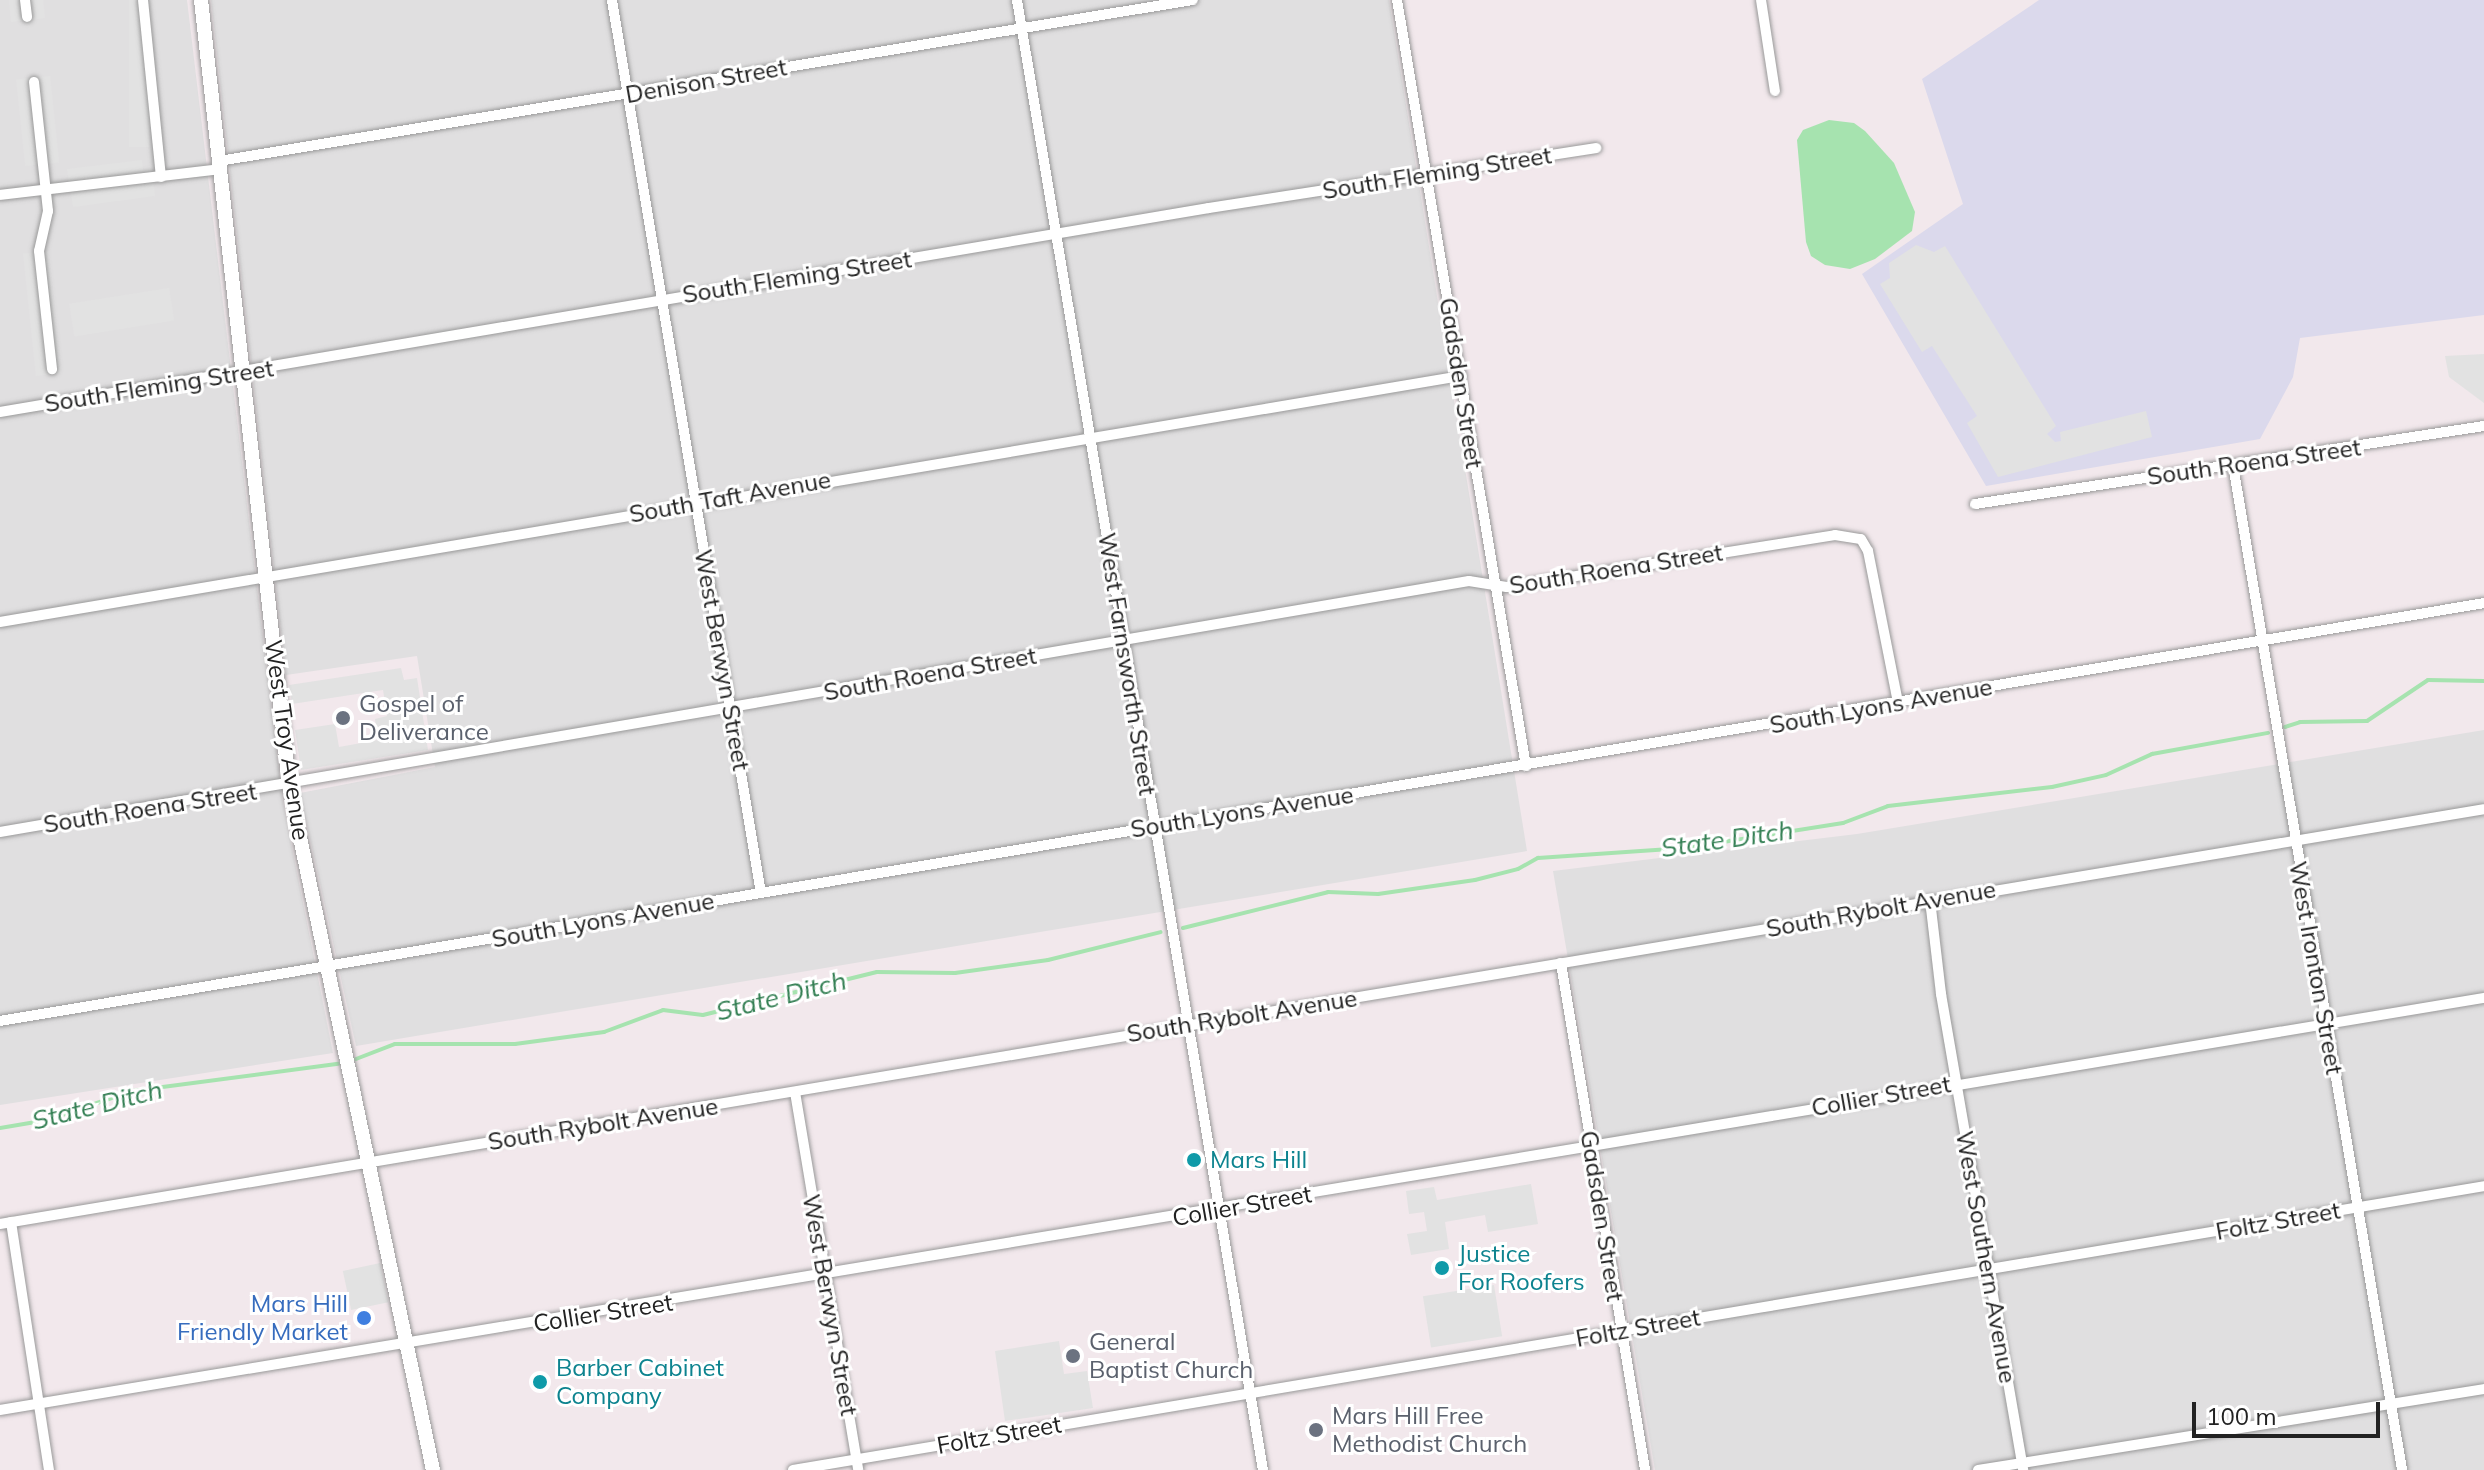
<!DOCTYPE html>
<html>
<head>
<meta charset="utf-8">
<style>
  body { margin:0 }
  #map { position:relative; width:2484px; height:1470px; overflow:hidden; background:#f2e8ec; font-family:Mulish,sans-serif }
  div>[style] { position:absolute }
  .residential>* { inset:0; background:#e0dfe0 }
  .industrial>* { inset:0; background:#dbd9ec }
  .parking>* { inset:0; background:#e2e2e2; transform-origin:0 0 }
  .water>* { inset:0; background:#a6e3af }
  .stream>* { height:4px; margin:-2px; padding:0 2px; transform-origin:2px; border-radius:2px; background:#a6e3af }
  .roads { filter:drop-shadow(0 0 2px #999) drop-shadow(0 0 2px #999) }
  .minor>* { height:10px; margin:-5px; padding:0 5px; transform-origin:5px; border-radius:5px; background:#fff }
  .tertiary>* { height:14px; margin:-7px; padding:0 7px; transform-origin:7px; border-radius:7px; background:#fff }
  .dots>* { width:22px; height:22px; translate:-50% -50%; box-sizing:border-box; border:4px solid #fff; border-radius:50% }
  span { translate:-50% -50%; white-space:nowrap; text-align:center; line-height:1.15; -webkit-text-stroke:6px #fff; paint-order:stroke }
  .street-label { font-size:24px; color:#222 }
  .worship-label { font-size:24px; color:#5b616d }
  .left { translate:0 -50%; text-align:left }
  .culture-label { font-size:24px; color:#0d838f }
  .shop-label { font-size:24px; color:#366cbe }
  .right { translate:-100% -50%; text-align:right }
  .water-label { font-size:26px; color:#337f53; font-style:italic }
  .scale { position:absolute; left:2192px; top:1402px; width:188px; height:36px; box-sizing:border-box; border:4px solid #222; border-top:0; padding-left:10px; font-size:24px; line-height:28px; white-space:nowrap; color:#222; -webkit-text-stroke:6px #fff; paint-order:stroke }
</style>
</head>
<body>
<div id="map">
  <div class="residential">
    <i style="clip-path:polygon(0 0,187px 0,282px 798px,333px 1053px,0 1105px)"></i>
    <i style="clip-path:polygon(211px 0,1389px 0,1527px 851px,356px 1046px,300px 793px,435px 767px,417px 656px,286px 675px)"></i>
    <i style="clip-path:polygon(2484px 730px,2484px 1470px,1655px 1470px,1553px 871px,1857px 834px)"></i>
  </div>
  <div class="industrial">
    <i style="clip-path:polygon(2039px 0,2484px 0,2484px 315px,2300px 338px,2293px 377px,2260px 439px,1986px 486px,1862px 274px,1963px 204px,1922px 79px)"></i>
  </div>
  <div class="parking">
    <i style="clip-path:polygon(9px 0,43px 0,45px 18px,11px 22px)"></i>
    <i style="left:129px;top:0;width:20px;height:147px"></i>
    <i style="left:50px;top:76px;width:87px;height:34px;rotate:84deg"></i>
    <i style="clip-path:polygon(142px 160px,143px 170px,152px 169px,155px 196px,73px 207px,67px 169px)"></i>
    <i style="clip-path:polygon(1916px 245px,1934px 252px,1945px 246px,2056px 426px,2047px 434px,2055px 442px,2061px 441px,2060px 432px,2146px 411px,2152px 437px,1998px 477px,1967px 423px,1977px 416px,1932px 346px,1922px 352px,1880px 284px,1890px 278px,1889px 263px)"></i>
    <i style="left:48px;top:251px;width:123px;height:25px;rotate:84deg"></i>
    <i style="left:169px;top:288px;width:33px;height:101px;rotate:81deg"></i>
    <i style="clip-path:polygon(2484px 354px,2484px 403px,2449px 377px,2445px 356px)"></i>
    <i style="clip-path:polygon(401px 668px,404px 680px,417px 678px,428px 750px,301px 770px,295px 730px,335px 724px,339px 747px,378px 740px,375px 719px,387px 716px,383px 690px,292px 704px,289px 685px)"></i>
    <i style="clip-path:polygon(1531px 1184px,1538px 1224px,1488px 1232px,1485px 1215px,1445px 1222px,1449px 1249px,1411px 1255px,1407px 1234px,1427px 1231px,1424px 1212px,1409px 1214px,1406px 1191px,1434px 1187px,1437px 1200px)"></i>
    <i style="left:380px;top:1263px;width:40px;height:38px;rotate:78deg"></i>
    <i style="left:1494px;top:1285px;width:52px;height:72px;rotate:81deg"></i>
    <i style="clip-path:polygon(1059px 1341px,1064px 1374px,1087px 1371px,1093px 1408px,1005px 1421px,995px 1351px)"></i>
  </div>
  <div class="water">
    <i style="clip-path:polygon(1829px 120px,1854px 123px,1865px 131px,1894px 163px,1915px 212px,1912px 231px,1875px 259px,1850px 269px,1825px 265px,1811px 256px,1806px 242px,1797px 140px,1803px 130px)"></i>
  </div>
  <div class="stream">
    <i style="left:2285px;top:727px;width:16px;rotate:-18deg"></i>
    <i style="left:2300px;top:722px;width:67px;rotate:-0.9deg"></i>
    <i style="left:2367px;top:721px;width:73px;rotate:-33.9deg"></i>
    <i style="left:2428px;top:680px;width:56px;rotate:1deg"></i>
    <i style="left:1183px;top:928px;width:149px;rotate:-13.9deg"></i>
    <i style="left:1328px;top:892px;width:50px;rotate:2.3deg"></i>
    <i style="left:1378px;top:894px;width:98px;rotate:-8.2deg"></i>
    <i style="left:1475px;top:880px;width:44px;rotate:-14.3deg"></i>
    <i style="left:1518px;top:869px;width:23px;rotate:-29deg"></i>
    <i style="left:1538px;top:858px;width:147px;rotate:-3.9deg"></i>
    <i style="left:1685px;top:848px;width:160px;rotate:-9deg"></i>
    <i style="left:1843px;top:823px;width:48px;rotate:-20.7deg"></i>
    <i style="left:1888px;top:806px;width:165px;rotate:-6.6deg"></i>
    <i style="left:2052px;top:787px;width:55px;rotate:-12.5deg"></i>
    <i style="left:2106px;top:775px;width:51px;rotate:-24.5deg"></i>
    <i style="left:2152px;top:754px;width:118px;rotate:-10.3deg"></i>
    <i style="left:356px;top:1059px;width:42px;rotate:-21deg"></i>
    <i style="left:395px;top:1044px;width:120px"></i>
    <i style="left:515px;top:1044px;width:90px;rotate:-7.7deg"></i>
    <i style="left:604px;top:1032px;width:63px;rotate:-20.4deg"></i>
    <i style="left:663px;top:1010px;width:40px;rotate:7.1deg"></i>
    <i style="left:703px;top:1015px;width:179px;rotate:-13.9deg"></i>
    <i style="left:877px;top:972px;width:78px;rotate:0.7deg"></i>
    <i style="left:955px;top:973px;width:94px;rotate:-8deg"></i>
    <i style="left:1048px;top:960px;width:116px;rotate:-13.9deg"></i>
    <i style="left:0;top:1128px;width:48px;rotate:-9.7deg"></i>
    <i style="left:47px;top:1120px;width:90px;rotate:-18.8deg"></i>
    <i style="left:132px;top:1091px;width:208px;rotate:-7.5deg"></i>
  </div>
  <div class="roads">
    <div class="minor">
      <i style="left:25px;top:0;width:17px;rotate:83deg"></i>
      <i style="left:143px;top:0;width:178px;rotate:84.2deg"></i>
      <i style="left:612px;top:0;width:905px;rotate:80.53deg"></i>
      <i style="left:1017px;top:0;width:1490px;rotate:80.5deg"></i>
      <i style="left:1397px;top:0;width:777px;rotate:80.44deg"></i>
      <i style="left:1761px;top:0;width:92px;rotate:81.3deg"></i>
      <i style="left:34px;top:82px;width:130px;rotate:83.8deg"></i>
      <i style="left:48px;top:211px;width:41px;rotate:102.7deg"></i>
      <i style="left:39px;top:251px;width:119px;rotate:83.7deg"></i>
      <i style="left:219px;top:161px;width:987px;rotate:-9.39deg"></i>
      <i style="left:0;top:195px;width:222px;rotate:-6.7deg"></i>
      <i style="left:0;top:412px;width:1226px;rotate:-9.58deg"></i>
      <i style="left:1209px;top:208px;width:392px;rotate:-8.8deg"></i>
      <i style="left:2233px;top:465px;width:1019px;rotate:80.45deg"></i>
      <i style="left:1975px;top:504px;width:515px;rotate:-8.71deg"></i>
      <i style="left:0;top:622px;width:1482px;rotate:-9.56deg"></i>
      <i style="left:0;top:832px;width:1490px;rotate:-9.7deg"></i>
      <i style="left:1469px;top:581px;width:38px;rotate:9deg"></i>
      <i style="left:1507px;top:587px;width:332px;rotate:-9deg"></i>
      <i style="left:1835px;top:535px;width:26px;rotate:9deg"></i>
      <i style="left:1861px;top:539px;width:14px;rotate:60deg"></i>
      <i style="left:1868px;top:551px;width:155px;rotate:78.8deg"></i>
      <i style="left:1930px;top:900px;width:95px;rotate:83.3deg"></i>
      <i style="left:1941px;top:994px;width:483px;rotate:80.2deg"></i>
      <i style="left:1561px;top:963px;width:514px;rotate:80.59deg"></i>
      <i style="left:0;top:1021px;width:2519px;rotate:-9.55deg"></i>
      <i style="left:795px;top:1092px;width:383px;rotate:80.5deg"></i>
      <i style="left:11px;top:1222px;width:251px;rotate:81.3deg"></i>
      <i style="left:0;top:1224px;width:2518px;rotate:-9.48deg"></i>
      <i style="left:0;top:1410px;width:2518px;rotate:-9.42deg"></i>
      <i style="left:793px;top:1470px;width:1715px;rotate:-9.53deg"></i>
      <i style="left:1978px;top:1470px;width:512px;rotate:-9.09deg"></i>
    </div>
    <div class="tertiary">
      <i style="left:201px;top:0;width:790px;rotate:83.6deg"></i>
      <i style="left:289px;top:785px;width:700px;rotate:78.13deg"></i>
    </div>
  </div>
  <div class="dots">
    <i style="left:343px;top:718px;background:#6b7280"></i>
    <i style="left:1194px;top:1160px;background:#0f9aa8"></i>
    <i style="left:1442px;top:1268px;background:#0f9aa8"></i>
    <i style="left:364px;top:1318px;background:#3f7fe0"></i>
    <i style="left:1073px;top:1356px;background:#6b7280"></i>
    <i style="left:540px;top:1382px;background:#0f9aa8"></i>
    <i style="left:1316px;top:1430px;background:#6b7280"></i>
  </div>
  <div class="street-label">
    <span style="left:706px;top:81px;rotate:-10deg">Denison Street</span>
    <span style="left:1437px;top:173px;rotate:-9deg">South Fleming Street</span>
    <span style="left:797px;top:277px;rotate:-9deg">South Fleming Street</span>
    <span style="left:1461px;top:383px;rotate:81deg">Gadsden Street</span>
    <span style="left:159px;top:386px;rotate:-9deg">South Fleming Street</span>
    <span style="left:2254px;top:462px;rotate:-8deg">South Roena Street</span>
    <span style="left:730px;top:497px;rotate:-10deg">South Taft Avenue</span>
    <span style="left:1616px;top:569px;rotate:-9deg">South Roena Street</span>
    <span style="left:722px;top:660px;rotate:80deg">West Berwyn Street</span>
    <span style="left:1127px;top:664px;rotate:81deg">West Farnsworth Street</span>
    <span style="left:930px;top:674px;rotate:-10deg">South Roena Street</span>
    <span style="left:1881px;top:706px;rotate:-10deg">South Lyons Avenue</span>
    <span style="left:287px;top:740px;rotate:82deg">West Troy Avenue</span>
    <span style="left:150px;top:808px;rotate:-9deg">South Roena Street</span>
    <span style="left:1242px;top:812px;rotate:-9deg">South Lyons Avenue</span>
    <span style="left:1881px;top:909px;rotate:-10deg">South Rybolt Avenue</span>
    <span style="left:603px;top:920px;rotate:-10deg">South Lyons Avenue</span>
    <span style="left:2316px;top:968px;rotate:80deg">West Ironton Street</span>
    <span style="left:1242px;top:1016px;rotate:-9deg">South Rybolt Avenue</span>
    <span style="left:1881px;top:1096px;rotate:-10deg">Collier Street</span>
    <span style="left:603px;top:1124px;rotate:-9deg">South Rybolt Avenue</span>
    <span style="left:1242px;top:1206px;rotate:-10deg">Collier Street</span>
    <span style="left:1602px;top:1216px;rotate:81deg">Gadsden Street</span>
    <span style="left:2278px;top:1221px;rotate:-10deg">Foltz Street</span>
    <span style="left:1986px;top:1257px;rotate:80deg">West Southern Avenue</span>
    <span style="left:830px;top:1305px;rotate:80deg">West Berwyn Street</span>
    <span style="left:603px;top:1313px;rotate:-9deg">Collier Street</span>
    <span style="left:1638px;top:1328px;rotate:-10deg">Foltz Street</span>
    <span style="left:999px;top:1435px;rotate:-10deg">Foltz Street</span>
  </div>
  <div class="worship-label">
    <span class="left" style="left:359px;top:718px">Gospel of<br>Deliverance</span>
    <span class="left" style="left:1089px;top:1356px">General<br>Baptist Church</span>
    <span class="left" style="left:1332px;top:1430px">Mars Hill Free<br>Methodist Church</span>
  </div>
  <div class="culture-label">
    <span class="left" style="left:1210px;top:1160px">Mars Hill</span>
    <span class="left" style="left:1458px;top:1268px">Justice<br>For Roofers</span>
    <span class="left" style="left:556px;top:1382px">Barber Cabinet<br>Company</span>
  </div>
  <div class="shop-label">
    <span class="right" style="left:348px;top:1318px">Mars Hill<br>Friendly Market</span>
  </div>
  <div class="water-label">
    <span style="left:1727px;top:839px;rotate:-8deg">State Ditch</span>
    <span style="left:781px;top:996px;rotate:-14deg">State Ditch</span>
    <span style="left:97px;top:1105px;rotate:-14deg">State Ditch</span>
  </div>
  <div class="scale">100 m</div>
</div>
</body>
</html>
